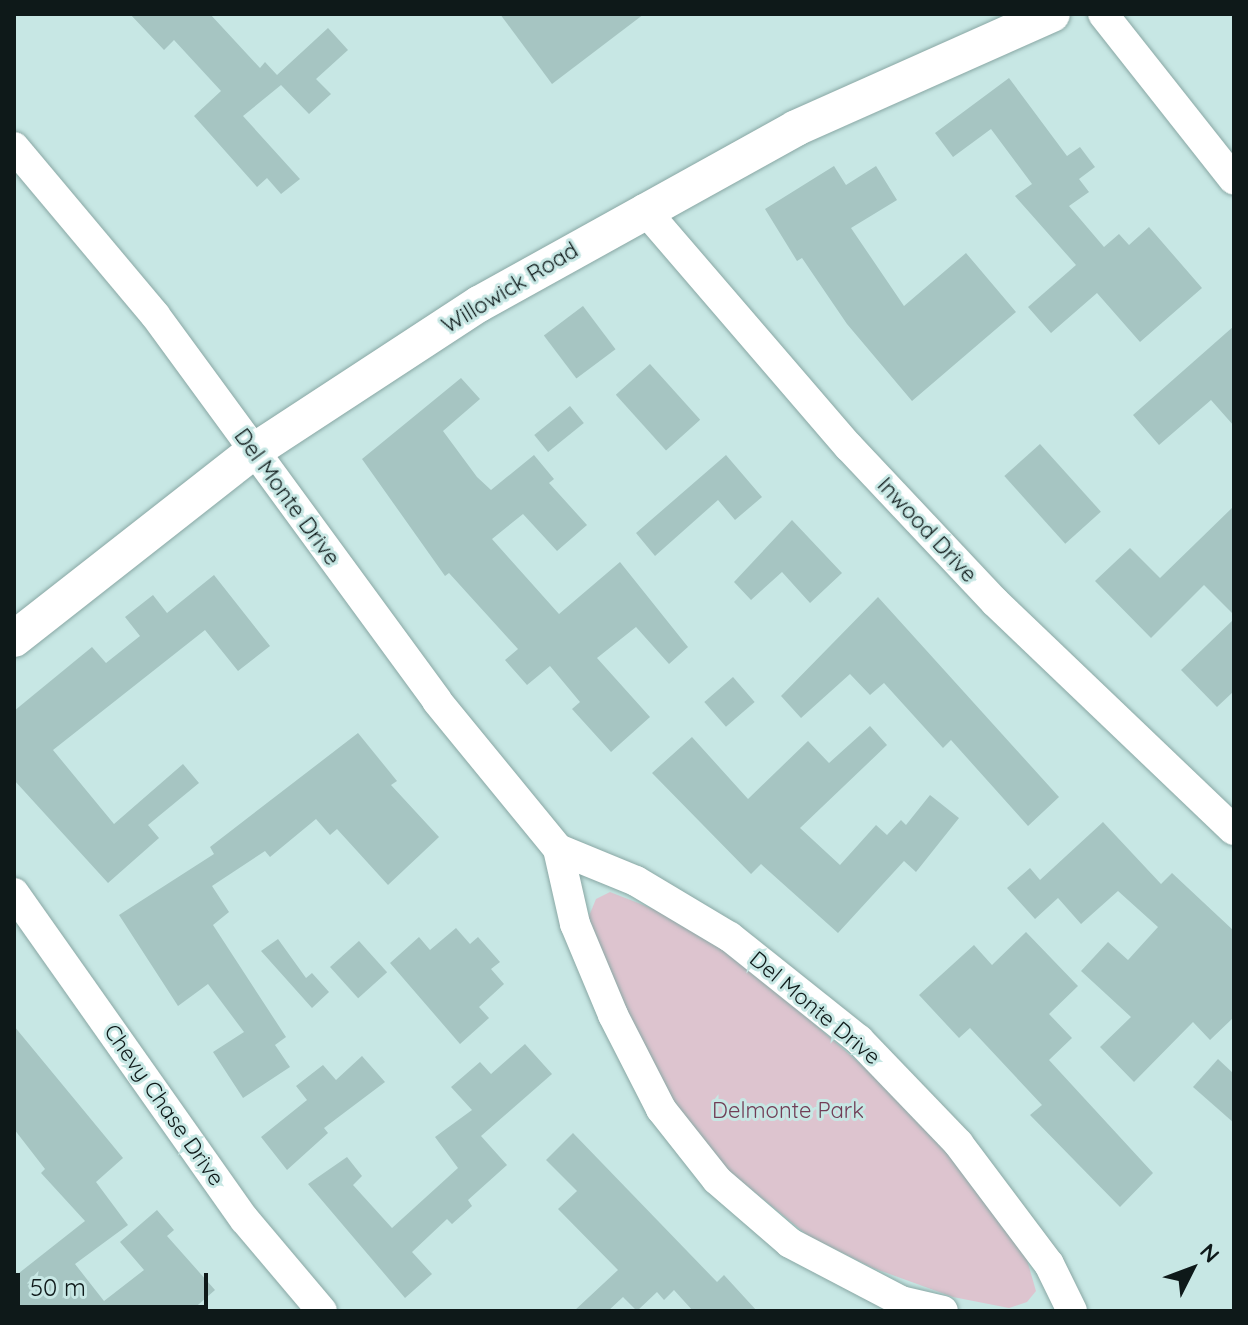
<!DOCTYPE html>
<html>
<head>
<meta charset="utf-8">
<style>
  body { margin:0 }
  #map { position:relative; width:1248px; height:1325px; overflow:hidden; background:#c7e7e4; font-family:Quicksand,sans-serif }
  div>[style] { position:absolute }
  .green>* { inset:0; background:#ddc4cf }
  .building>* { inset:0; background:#a6c5c2; transform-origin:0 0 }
  .roads { filter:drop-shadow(0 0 2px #89a7a4) drop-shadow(0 0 2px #89a7a4) }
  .minor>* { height:30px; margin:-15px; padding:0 15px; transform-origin:15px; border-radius:15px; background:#fff }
  .tertiary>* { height:36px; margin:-18px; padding:0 18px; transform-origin:18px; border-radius:18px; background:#fff }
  span { translate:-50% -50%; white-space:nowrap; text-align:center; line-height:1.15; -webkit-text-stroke:6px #c7e7e4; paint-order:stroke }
  .street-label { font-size:22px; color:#0e1919 }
  .park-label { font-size:22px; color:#713d56 }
  .frame { position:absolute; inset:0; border:16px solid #0e1919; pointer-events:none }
  .north { position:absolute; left:1152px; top:1229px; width:80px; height:80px; -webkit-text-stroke:6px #c7e7e4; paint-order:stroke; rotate:48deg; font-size:22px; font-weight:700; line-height:32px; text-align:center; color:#0e1919 }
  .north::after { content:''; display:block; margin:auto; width:28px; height:36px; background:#0e1919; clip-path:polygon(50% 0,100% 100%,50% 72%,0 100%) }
  .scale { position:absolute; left:16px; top:1273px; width:192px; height:36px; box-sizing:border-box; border:4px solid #0e1919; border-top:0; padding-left:10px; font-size:24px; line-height:28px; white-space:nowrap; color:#0e1919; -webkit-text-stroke:6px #c7e7e4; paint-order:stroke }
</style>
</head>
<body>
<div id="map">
  <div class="green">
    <i style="clip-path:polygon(610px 892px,674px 917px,746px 965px,894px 1093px,966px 1175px,1027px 1260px,1036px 1291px,1027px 1302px,1009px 1308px,953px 1297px,873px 1268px,807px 1235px,729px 1171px,672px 1106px,602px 957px,589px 916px,596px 899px)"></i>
  </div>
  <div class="building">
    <i style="clip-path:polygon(130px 14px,210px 14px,260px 68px,265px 62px,277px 75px,328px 28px,348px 50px,316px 79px,331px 94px,309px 114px,281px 85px,243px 116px,300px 179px,281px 194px,267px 178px,257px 187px,194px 116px,221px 91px,174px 40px,164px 50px)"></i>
    <i style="clip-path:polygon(500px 14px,644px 14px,552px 84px)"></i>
    <i style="clip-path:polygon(1009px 78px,1067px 156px,1080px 147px,1095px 167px,1079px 179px,1089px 192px,1069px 206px,1104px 247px,1119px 234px,1129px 245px,1149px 227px,1202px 288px,1140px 342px,1097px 293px,1051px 333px,1028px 307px,1076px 265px,1015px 196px,1032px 184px,991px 129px,953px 157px,935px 133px)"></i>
    <i style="clip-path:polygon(834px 166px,846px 185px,876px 166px,897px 200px,851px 228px,904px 306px,966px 253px,1016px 312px,912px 401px,847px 324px,802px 258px,797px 261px,765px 209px)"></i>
    <i style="left:583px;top:306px;width:54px;height:49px;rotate:53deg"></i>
    <i style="clip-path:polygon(1234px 326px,1234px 426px,1211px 400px,1159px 445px,1133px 415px)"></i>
    <i style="left:650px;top:364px;width:75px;height:46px;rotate:48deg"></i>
    <i style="clip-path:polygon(461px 378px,480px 399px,443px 431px,477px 477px,491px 490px,534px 455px,554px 479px,549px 483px,587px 525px,557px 551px,523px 514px,492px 539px,559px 614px,620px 562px,688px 647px,669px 664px,636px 627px,597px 658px,650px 717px,611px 752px,572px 709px,580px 702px,550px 666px,527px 685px,505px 660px,518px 649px,449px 573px,445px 576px,362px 459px)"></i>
    <i style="left:570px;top:406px;width:22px;height:46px;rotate:51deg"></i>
    <i style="left:1040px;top:444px;width:91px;height:48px;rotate:48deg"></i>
    <i style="clip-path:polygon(726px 455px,762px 497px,735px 520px,718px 500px,655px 556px,636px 533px)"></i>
    <i style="clip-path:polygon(1234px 506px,1234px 615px,1204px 585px,1151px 638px,1095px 581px,1130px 548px,1160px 578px)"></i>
    <i style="clip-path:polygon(792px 520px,842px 573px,810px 603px,782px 572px,751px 600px,734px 582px)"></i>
    <i style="clip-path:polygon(214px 575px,270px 646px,238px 671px,205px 630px,53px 750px,114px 824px,183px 764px,199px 783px,148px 825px,159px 838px,108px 883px,14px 780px,14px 711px,92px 647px,106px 663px,140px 636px,125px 617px,153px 595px,167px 613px)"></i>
    <i style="clip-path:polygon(878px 597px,1059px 797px,1028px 826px,951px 740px,943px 748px,884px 683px,870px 695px,850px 674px,801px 718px,781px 696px)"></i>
    <i style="clip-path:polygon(1234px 619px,1234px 691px,1217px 707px,1181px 670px)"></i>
    <i style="left:733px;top:677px;width:33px;height:38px;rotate:49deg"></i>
    <i style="clip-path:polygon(870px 726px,887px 745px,800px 828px,840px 865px,876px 825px,887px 835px,901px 820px,906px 825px,930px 795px,959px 818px,916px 872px,904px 861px,838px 933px,761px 864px,751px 874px,652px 773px,692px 737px,748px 799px,808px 741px,829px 763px)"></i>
    <i style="clip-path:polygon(358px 733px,397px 781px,391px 785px,439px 837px,388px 885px,337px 829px,330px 835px,316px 819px,270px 857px,265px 851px,212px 886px,229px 912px,213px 925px,286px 1037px,275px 1045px,290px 1067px,243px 1098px,213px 1052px,244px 1032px,208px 984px,178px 1006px,119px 915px,214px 854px,210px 847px)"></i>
    <i style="clip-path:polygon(1103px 822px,1161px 884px,1172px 873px,1234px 931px,1234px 1017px,1210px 1040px,1193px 1022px,1134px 1082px,1100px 1047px,1131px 1017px,1081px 971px,1108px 942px,1128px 960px,1158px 927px,1118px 891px,1081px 924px,1058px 898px,1035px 919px,1007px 888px,1030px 868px,1040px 880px)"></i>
    <i style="clip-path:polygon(456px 928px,470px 944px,478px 937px,500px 962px,491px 969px,504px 984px,479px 1007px,489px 1018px,460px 1044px,390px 963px,419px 937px,430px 950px)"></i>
    <i style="clip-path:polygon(1026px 932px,1078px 986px,1049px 1014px,1072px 1038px,1049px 1060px,1153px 1173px,1120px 1207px,1030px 1115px,1042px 1105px,970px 1028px,959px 1038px,919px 995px,974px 945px,992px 965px)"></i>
    <i style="clip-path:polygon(278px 939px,306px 978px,312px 973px,329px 992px,312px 1008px,261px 951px)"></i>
    <i style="left:359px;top:941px;width:42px;height:39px;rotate:48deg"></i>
    <i style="clip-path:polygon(14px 1026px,123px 1158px,96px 1182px,128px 1225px,75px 1264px,104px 1301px,144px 1270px,120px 1242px,157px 1210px,174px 1230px,167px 1236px,215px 1290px,191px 1311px,14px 1311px,14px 1277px,85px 1221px,41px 1173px,45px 1169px,14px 1129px)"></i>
    <i style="clip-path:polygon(525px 1044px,552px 1074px,481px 1136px,507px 1165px,468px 1200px,472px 1206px,452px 1224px,447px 1219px,412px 1252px,432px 1274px,405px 1298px,308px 1184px,347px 1157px,362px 1176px,353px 1185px,392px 1228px,458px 1168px,435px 1137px,472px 1110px,451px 1087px,480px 1062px,491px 1074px)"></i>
    <i style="clip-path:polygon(362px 1056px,385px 1082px,324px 1128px,328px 1133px,287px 1170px,261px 1137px,307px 1100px,296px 1086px,323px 1065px,336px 1080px)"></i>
    <i style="clip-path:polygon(1218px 1059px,1234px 1074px,1234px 1123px,1193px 1087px)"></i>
    <i style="clip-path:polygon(573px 1133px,717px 1282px,724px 1275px,757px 1311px,693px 1311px,674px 1290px,664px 1300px,657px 1292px,637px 1311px,623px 1297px,608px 1311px,574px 1311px,618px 1270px,558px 1209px,577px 1191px,546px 1160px)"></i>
  </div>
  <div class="roads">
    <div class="minor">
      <i style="left:1103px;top:14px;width:211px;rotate:51.7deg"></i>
      <i style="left:14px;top:147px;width:219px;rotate:50deg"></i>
      <i style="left:155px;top:315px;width:478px;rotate:53.8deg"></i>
      <i style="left:437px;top:701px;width:191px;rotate:50.7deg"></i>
      <i style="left:558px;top:849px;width:77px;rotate:77.2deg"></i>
      <i style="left:575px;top:924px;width:99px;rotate:67.3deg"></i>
      <i style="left:613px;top:1015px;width:106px;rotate:62.9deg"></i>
      <i style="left:661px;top:1109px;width:90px;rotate:51.7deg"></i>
      <i style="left:717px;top:1180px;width:96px;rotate:40.8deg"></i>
      <i style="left:790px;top:1243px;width:125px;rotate:27.6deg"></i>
      <i style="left:901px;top:1301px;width:43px;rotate:13.4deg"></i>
      <i style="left:644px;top:209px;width:314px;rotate:49.3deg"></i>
      <i style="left:849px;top:447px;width:213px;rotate:46.7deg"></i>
      <i style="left:995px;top:602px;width:330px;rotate:43.7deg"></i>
      <i style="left:558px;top:849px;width:84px;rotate:22.3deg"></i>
      <i style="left:636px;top:881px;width:109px;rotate:30.8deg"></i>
      <i style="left:730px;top:937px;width:165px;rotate:38.6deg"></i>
      <i style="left:859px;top:1040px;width:143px;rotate:46.1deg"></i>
      <i style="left:958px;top:1143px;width:151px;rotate:53.1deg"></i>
      <i style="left:1049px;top:1264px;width:52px;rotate:63.9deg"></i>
      <i style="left:14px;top:893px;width:400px;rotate:54.8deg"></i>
      <i style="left:245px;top:1220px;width:119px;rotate:49.8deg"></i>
    </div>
    <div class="tertiary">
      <i style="left:14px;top:639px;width:305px;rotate:-38.1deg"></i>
      <i style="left:254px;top:451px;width:269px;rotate:-33.2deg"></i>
      <i style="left:479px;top:304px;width:363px;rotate:-29deg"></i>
      <i style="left:796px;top:128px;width:280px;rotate:-24deg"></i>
    </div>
  </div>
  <div class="street-label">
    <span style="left:510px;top:288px;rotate:-31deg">Willowick Road</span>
    <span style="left:287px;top:497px;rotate:54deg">Del Monte Drive</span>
    <span style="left:927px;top:530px;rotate:47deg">Inwood Drive</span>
    <span style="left:815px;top:1008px;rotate:40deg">Del Monte Drive</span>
    <span style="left:164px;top:1105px;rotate:55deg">Chevy Chase Drive</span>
  </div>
  <div class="park-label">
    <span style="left:788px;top:1111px">Delmonte Park</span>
  </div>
  <div class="frame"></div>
  <div class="north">N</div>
  <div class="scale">50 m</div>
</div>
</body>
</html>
